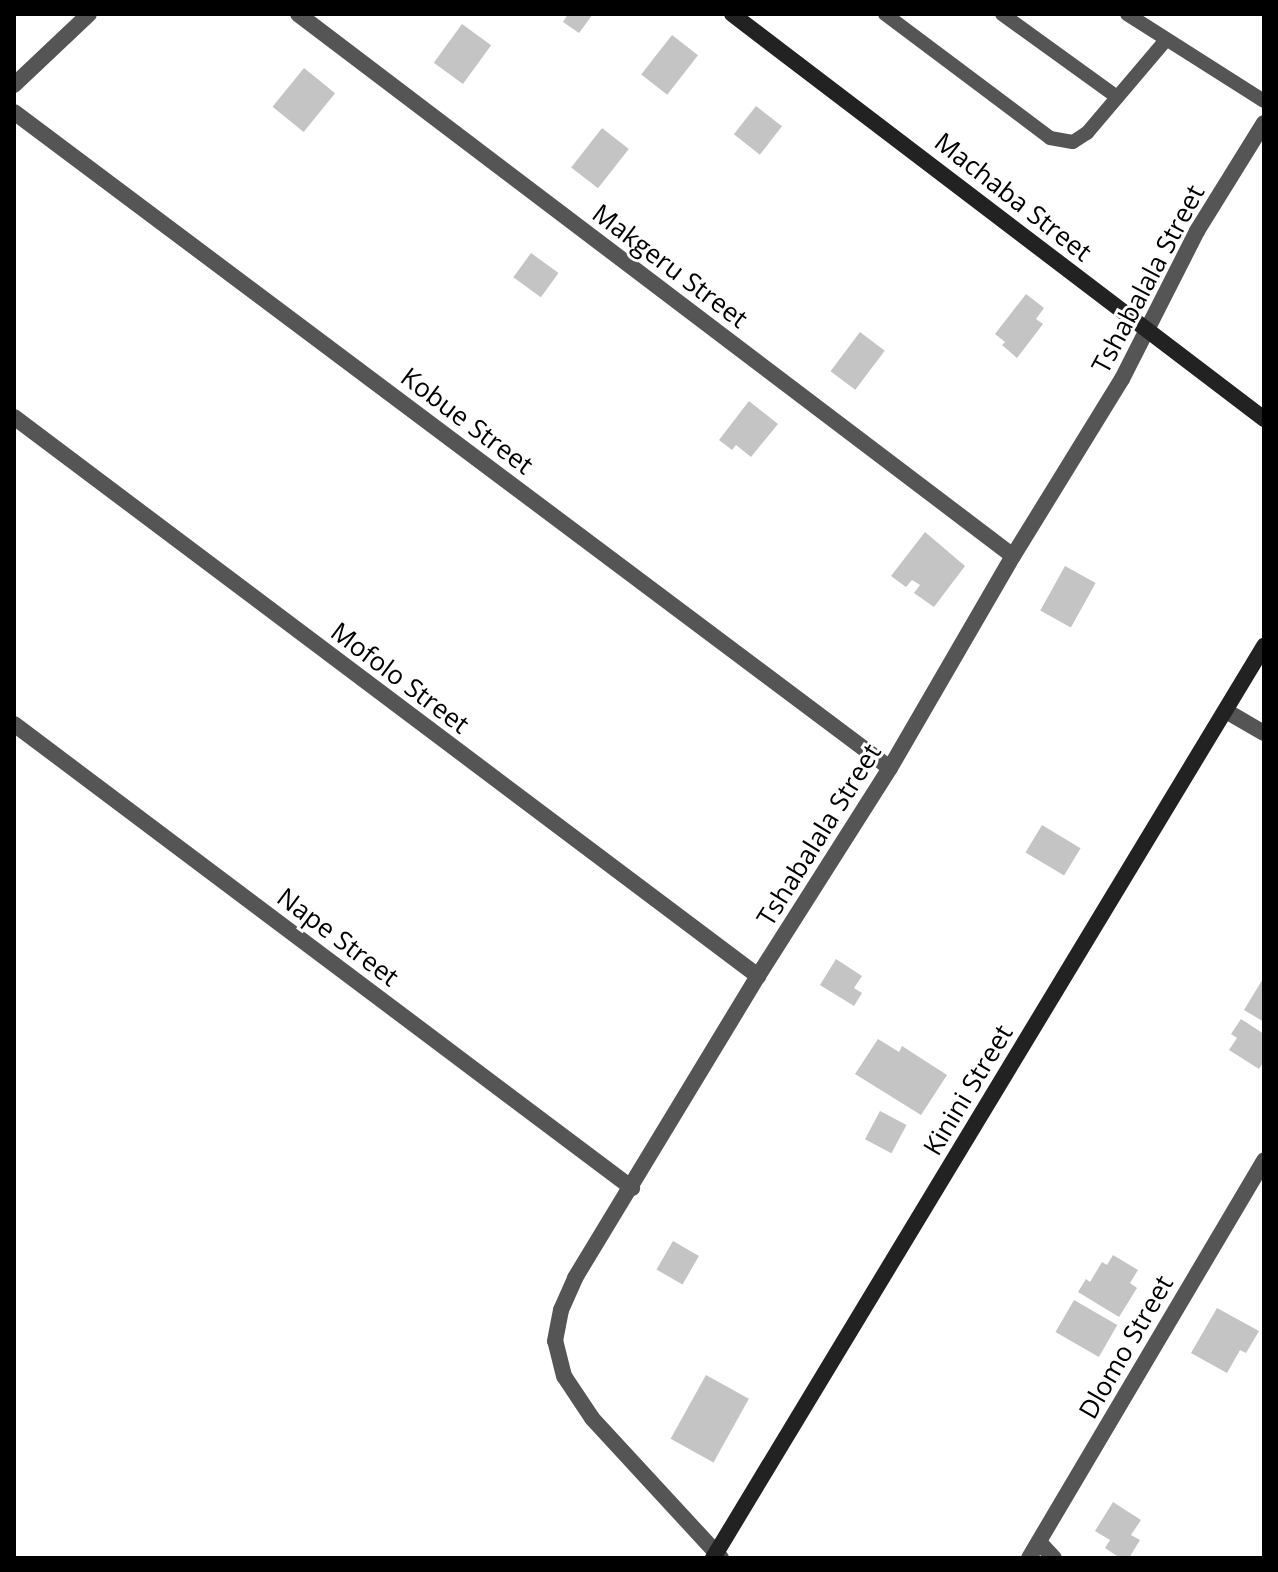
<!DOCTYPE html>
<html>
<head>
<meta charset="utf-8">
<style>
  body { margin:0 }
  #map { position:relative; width:1278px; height:1572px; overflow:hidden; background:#fff; font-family:"Open Sans",sans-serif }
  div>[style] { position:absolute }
  .building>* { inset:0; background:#c4c4c4; transform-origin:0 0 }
  .lane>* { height:14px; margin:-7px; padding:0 7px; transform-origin:7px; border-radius:7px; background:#555 }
  .street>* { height:16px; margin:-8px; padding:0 8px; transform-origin:8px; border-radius:8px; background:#555 }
  .secondary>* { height:16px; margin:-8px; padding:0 8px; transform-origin:8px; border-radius:8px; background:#222 }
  span { translate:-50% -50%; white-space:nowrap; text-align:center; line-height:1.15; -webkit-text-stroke:6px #fff; paint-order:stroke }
  .street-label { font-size:26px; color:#000 }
  .frame { position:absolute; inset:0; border:16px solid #000; pointer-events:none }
</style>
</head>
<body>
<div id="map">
  <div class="building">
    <i style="clip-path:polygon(568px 14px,593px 14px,579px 33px,563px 22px)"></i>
    <i style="left:462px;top:24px;width:36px;height:48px;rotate:36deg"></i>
    <i style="left:672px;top:35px;width:33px;height:50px;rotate:38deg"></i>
    <i style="left:304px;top:68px;width:40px;height:50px;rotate:39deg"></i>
    <i style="left:756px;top:106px;width:33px;height:36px;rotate:38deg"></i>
    <i style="left:602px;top:128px;width:34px;height:50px;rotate:38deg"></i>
    <i style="left:531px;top:253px;width:34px;height:30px;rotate:36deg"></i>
    <i style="clip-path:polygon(1026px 294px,1044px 308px,1036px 319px,1043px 324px,1017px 358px,1002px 345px,1005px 342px,995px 334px)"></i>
    <i style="left:860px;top:332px;width:31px;height:49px;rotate:37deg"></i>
    <i style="clip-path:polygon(749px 401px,778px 424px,751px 457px,736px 445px,732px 450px,719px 440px)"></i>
    <i style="clip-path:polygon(925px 532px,965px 566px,934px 607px,914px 593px,920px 585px,912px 580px,906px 587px,891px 576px)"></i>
    <i style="left:1065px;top:566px;width:35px;height:51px;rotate:29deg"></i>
    <i style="left:1042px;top:825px;width:45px;height:32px;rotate:31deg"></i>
    <i style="clip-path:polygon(836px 959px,862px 976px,854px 988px,862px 993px,854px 1006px,820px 985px)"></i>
    <i style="clip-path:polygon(1264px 977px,1264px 1022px,1244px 1010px)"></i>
    <i style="clip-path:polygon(1241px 1019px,1264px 1034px,1264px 1061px,1259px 1069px,1229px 1050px,1237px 1038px,1231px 1034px)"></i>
    <i style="clip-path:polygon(878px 1039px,899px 1052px,902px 1046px,947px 1075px,921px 1115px,855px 1074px)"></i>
    <i style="left:880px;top:1111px;width:30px;height:32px;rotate:28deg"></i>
    <i style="left:673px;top:1241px;width:30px;height:33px;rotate:30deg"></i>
    <i style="clip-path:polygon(1113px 1255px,1138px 1270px,1130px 1283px,1137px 1288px,1119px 1317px,1078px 1292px,1086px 1279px,1090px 1282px,1102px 1262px,1107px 1265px)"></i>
    <i style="left:1074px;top:1300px;width:50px;height:37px;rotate:30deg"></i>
    <i style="clip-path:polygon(1217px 1308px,1259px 1331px,1246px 1353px,1240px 1350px,1227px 1373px,1191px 1353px)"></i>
    <i style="left:706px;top:1375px;width:49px;height:73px;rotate:29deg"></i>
    <i style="clip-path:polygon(1113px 1502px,1141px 1520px,1131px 1535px,1140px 1540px,1129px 1558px,1120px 1558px,1105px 1548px,1110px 1540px,1095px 1531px)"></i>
  </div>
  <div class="lane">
    <i style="left:885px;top:14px;width:206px;rotate:36.9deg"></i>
    <i style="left:1050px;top:138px;width:23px;rotate:10deg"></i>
    <i style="left:1073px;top:142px;width:17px;rotate:-33deg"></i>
    <i style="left:1087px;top:133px;width:121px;rotate:-49.7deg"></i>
    <i style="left:1002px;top:14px;width:142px;rotate:35.8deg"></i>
    <i style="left:1127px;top:14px;width:162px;rotate:32.4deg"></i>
  </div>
  <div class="street">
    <i style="left:298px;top:14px;width:897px;rotate:37.16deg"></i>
    <i style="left:14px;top:85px;width:103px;rotate:-43.4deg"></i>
    <i style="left:14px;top:112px;width:1094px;rotate:36.83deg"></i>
    <i style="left:14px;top:417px;width:931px;rotate:36.92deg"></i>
    <i style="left:1226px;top:711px;width:44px;rotate:30.1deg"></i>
    <i style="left:14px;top:724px;width:773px;rotate:36.9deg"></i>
    <i style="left:1039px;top:1542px;width:22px;rotate:47deg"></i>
    <i style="left:721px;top:1558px;width:190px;rotate:-132.7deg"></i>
    <i style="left:592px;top:1418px;width:50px;rotate:-123.7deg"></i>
    <i style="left:564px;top:1376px;width:36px;rotate:-104deg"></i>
    <i style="left:555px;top:1341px;width:32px;rotate:-79deg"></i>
    <i style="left:561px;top:1310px;width:35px;rotate:-66deg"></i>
    <i style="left:575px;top:1278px;width:353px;rotate:-58.8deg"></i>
    <i style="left:758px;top:976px;width:246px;rotate:-57.6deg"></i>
    <i style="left:890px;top:768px;width:245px;rotate:-59.9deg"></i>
    <i style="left:1013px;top:556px;width:208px;rotate:-58.4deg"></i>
    <i style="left:1122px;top:379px;width:166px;rotate:-63.1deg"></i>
    <i style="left:1197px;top:231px;width:127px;rotate:-58.2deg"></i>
    <i style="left:1029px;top:1558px;width:462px;rotate:-59.4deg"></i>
  </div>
  <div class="secondary">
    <i style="left:732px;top:14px;width:669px;rotate:37.28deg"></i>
    <i style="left:713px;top:1558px;width:1066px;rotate:-58.86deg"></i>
  </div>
  <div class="street-label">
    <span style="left:1013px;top:197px;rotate:38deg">Machaba Street</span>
    <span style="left:670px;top:266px;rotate:37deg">Makgeru Street</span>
    <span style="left:1148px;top:279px;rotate:-62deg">Tshabalala Street</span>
    <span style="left:467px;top:421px;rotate:37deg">Kobue Street</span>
    <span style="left:400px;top:678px;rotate:37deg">Mofolo Street</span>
    <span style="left:819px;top:835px;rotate:-58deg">Tshabalala Street</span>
    <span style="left:338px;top:937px;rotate:37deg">Nape Street</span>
    <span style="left:968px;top:1090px;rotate:-59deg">Kinini Street</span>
    <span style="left:1126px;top:1347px;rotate:-60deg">Dlomo Street</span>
  </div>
  <div class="frame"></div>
</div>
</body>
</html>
